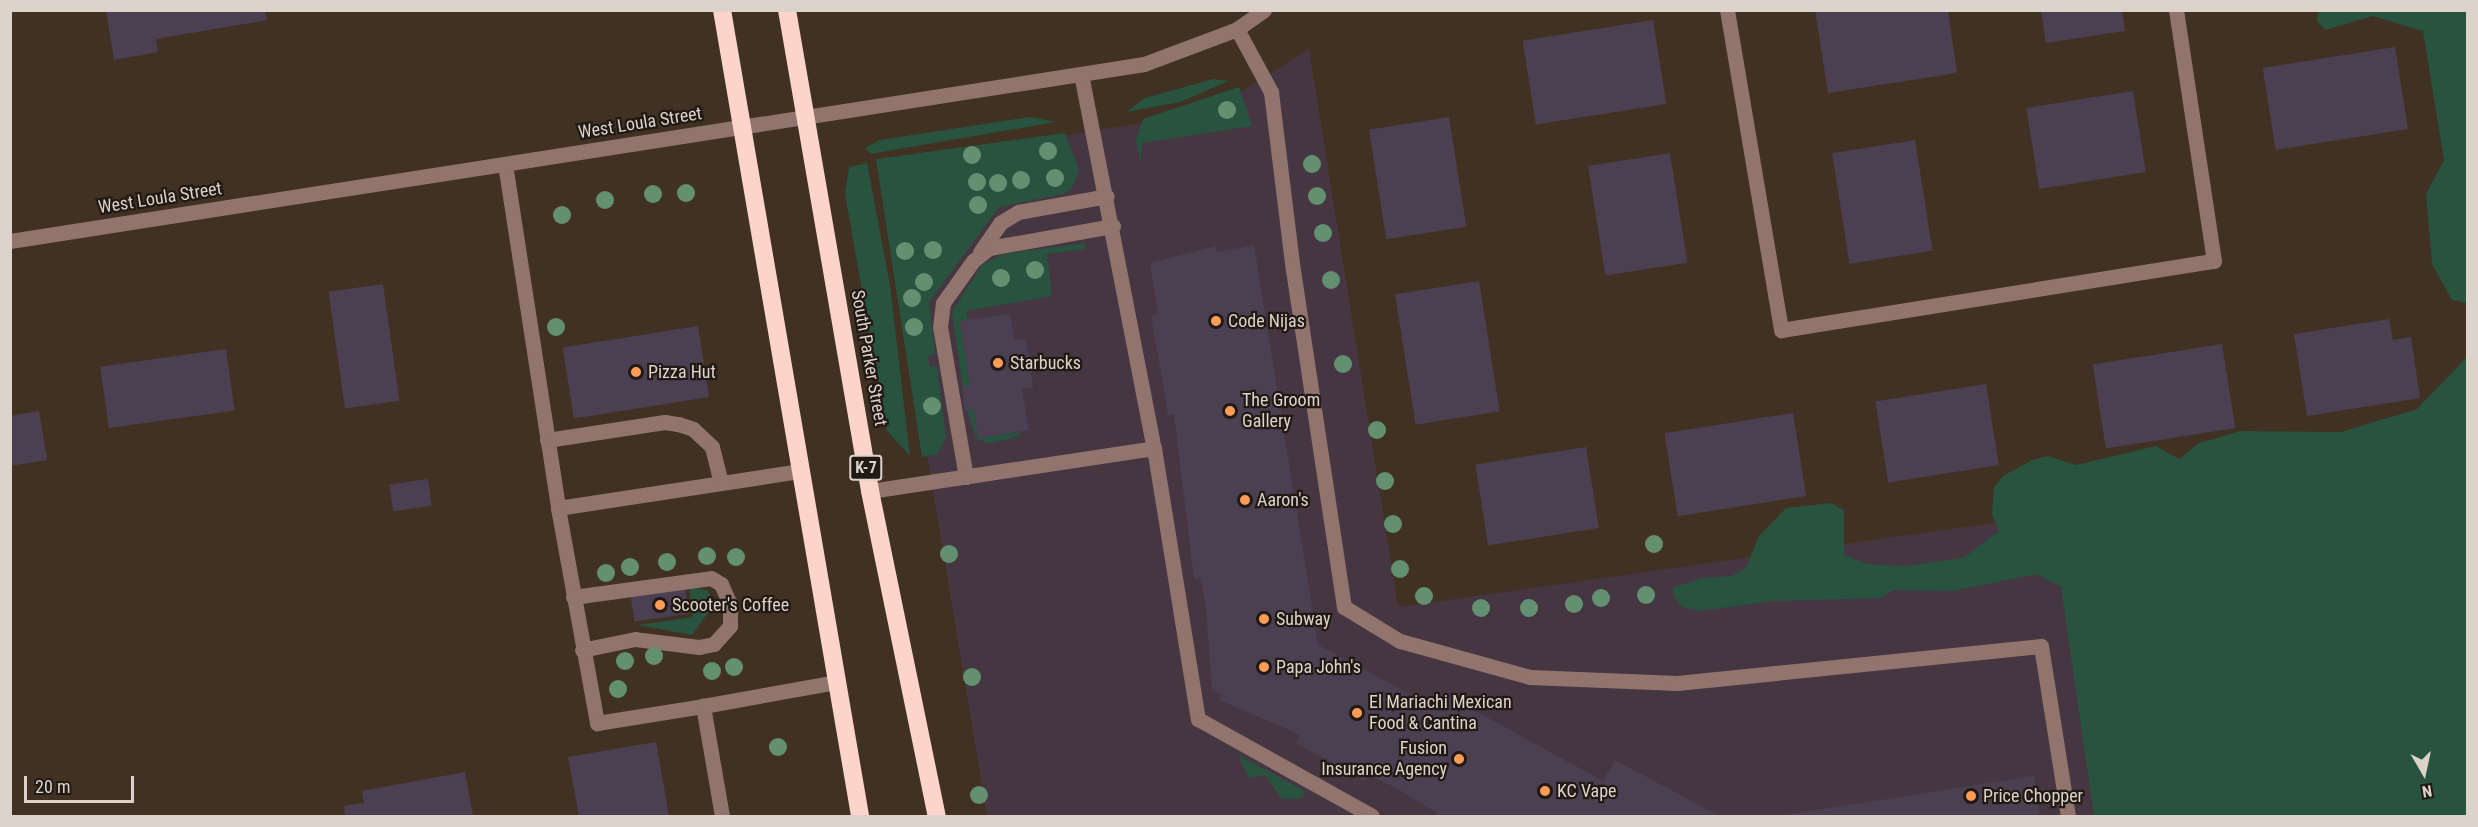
<!DOCTYPE html>
<html>
<head>
<meta charset="utf-8">
<style>
  body { margin:0 }
  #map { position:relative; width:2478px; height:827px; overflow:hidden; background:#403122; font-family:"Roboto Condensed",sans-serif }
  div>[style] { position:absolute }
  .commercial>* { inset:0; background:#463641 }
  .green>* { inset:0; background:#27533f }
  .building>* { inset:0; background:#4b4052; transform-origin:0 0 }
  .minor>* { height:15px; margin:-7.5px; padding:0 7.5px; transform-origin:7.5px; border-radius:7.5px; background:#90746d }
  .highway>* { height:18px; margin:-9px; padding:0 9px; transform-origin:9px; border-radius:9px; background:#fcd4c9 }
  .trees>* { width:18px; height:18px; margin:-9px; border-radius:50%; background:#639071 }
  .dots>* { width:16px; height:16px; translate:-50% -50%; box-sizing:border-box; border:3px solid #211a14; border-radius:50% }
  span { translate:-50% -50%; white-space:nowrap; text-align:center; line-height:1.15; -webkit-text-stroke:4.5px #211a14; paint-order:stroke }
  .shield-label span { padding:2px 4px; background:#211a14; border:2px solid; border-radius:4px; -webkit-text-stroke-width:0 }
  .shield-label { font-size:16px; color:#ddd3ca; font-weight:700 }
  .street-label { font-size:18px; color:#ddd3ca }
  .poi-label { font-size:18px; color:#ddd3ca }
  .left { translate:0 -50%; text-align:left }
  .right { translate:-100% -50%; text-align:right }
  .frame { position:absolute; inset:0; border:12px solid #ddd3ca; pointer-events:none }
  .north { position:absolute; left:2394px; top:743px; width:60px; height:60px; -webkit-text-stroke:4px #211a14; paint-order:stroke; rotate:171deg; font-size:16px; font-weight:700; line-height:24px; text-align:center; color:#ddd3ca }
  .north::after { content:''; display:block; margin:auto; width:21px; height:27px; background:#ddd3ca; clip-path:polygon(50% 0,100% 100%,50% 72%,0 100%) }
  .scale { position:absolute; left:24px; top:776px; width:110px; height:27px; box-sizing:border-box; border:3px solid #ddd3ca; border-top:0; padding-left:8px; font-size:18px; line-height:21px; white-space:nowrap; color:#ddd3ca; -webkit-text-stroke:4px #211a14; paint-order:stroke }
</style>
</head>
<body>
<div id="map">
  <div class="commercial">
    <i style="clip-path:polygon(1309px 49px,1398px 607px,2057px 514px,2107px 816px,987px 816px,879px 166px,1148px 122px,1244px 90px)"></i>
  </div>
  <div class="green">
    <i style="clip-path:polygon(2318px 11px,2467px 11px,2467px 303px,2452px 300px,2432px 264px,2426px 194px,2444px 160px,2423px 31px,2373px 16px,2325px 30px,2317px 21px)"></i>
    <i style="clip-path:polygon(1213px 79px,1229px 81px,1180px 102px,1126px 112px,1145px 98px)"></i>
    <i style="clip-path:polygon(1239px 87px,1252px 126px,1142px 143px,1141px 166px,1136px 140px,1143px 119px)"></i>
    <i style="clip-path:polygon(1030px 117px,1056px 122px,870px 154px,865px 148px,880px 140px)"></i>
    <i style="clip-path:polygon(1065px 133px,1079px 170px,1072px 188px,1064px 194px,999px 207px,929px 302px,935px 354px,928px 356px,930px 367px,937px 366px,946px 438px,938px 454px,922px 457px,876px 159px)"></i>
    <i style="clip-path:polygon(867px 163px,890px 285px,910px 456px,887px 431px,845px 194px,849px 167px)"></i>
    <i style="clip-path:polygon(1086px 243px,1084px 249px,1047px 254px,1052px 296px,966px 311px,968px 320px,960px 322px,970px 386px,963px 387px,952px 312px,982px 265px,1003px 254px)"></i>
    <i style="clip-path:polygon(2467px 357px,2467px 816px,2094px 816px,2061px 587px,2036px 574px,1952px 591px,1893px 590px,1880px 598px,1774px 601px,1699px 611px,1682px 607px,1674px 597px,1673px 588px,1701px 578px,1732px 576px,1746px 568px,1759px 536px,1786px 508px,1831px 503px,1844px 510px,1844px 555px,1867px 564px,1905px 566px,1963px 558px,1999px 531px,1992px 514px,1994px 487px,2003px 476px,2032px 460px,2048px 456px,2076px 465px,2156px 446px,2179px 459px,2199px 443px,2241px 431px,2341px 432px,2417px 409px)"></i>
    <i style="clip-path:polygon(974px 409px,978px 438px,1019px 432px,1020px 436px,989px 444px,976px 438px,967px 410px)"></i>
    <i style="clip-path:polygon(689px 587px,707px 590px,718px 608px,710px 610px,692px 635px,638px 625px,693px 617px)"></i>
    <i style="clip-path:polygon(1238px 755px,1303px 790px,1304px 798px,1282px 799px,1265px 775px,1249px 778px)"></i>
  </div>
  <div class="building">
    <i style="clip-path:polygon(106px 10px,265px 10px,267px 20px,156px 39px,158px 52px,114px 60px)"></i>
    <i style="clip-path:polygon(1815px 10px,1948px 10px,1957px 73px,1828px 93px)"></i>
    <i style="clip-path:polygon(2041px 10px,2122px 10px,2125px 31px,2046px 43px)"></i>
    <i style="left:1653px;top:20px;width:85px;height:132px;rotate:81deg"></i>
    <i style="left:2395px;top:47px;width:83px;height:134px;rotate:81deg"></i>
    <i style="left:2133px;top:91px;width:82px;height:108px;rotate:81deg"></i>
    <i style="left:1449px;top:117px;width:111px;height:81px;rotate:81deg"></i>
    <i style="left:1915px;top:140px;width:112px;height:84px;rotate:81deg"></i>
    <i style="left:1670px;top:153px;width:111px;height:83px;rotate:81deg"></i>
    <i style="clip-path:polygon(1254px 245px,1318px 645px,1436px 708px,1444px 694px,1603px 781px,1615px 760px,1719px 816px,1435px 816px,1437px 813px,1395px 787px,1368px 775px,1365px 781px,1296px 743px,1301px 735px,1219px 700px,1222px 695px,1212px 690px,1206px 607px,1200px 578px,1194px 579px,1174px 414px,1168px 415px,1151px 315px,1158px 314px,1150px 263px,1216px 246px,1217px 252px)"></i>
    <i style="left:1479px;top:281px;width:132px;height:85px;rotate:81deg"></i>
    <i style="left:383px;top:284px;width:118px;height:55px;rotate:82deg"></i>
    <i style="clip-path:polygon(1010px 314px,1014px 340px,1026px 339px,1033px 388px,1022px 389px,1029px 430px,978px 438px,974px 409px,965px 411px,962px 387px,970px 386px,960px 321px)"></i>
    <i style="clip-path:polygon(2389px 319px,2393px 340px,2411px 337px,2420px 398px,2307px 416px,2294px 334px)"></i>
    <i style="left:698px;top:326px;width:72px;height:137px;rotate:81deg"></i>
    <i style="left:2222px;top:344px;width:85px;height:131px;rotate:81deg"></i>
    <i style="left:226px;top:349px;width:62px;height:127px;rotate:82deg"></i>
    <i style="left:1986px;top:384px;width:82px;height:112px;rotate:81deg"></i>
    <i style="clip-path:polygon(39px 411px,47px 460px,10px 466px,10px 416px)"></i>
    <i style="left:1793px;top:413px;width:84px;height:130px;rotate:81deg"></i>
    <i style="left:1586px;top:447px;width:82px;height:112px;rotate:81deg"></i>
    <i style="left:428px;top:479px;width:27px;height:39px;rotate:82deg"></i>
    <i style="left:685px;top:587px;width:27px;height:55px;rotate:82deg"></i>
    <i style="clip-path:polygon(656px 742px,669px 816px,579px 816px,568px 757px)"></i>
    <i style="clip-path:polygon(465px 772px,473px 816px,345px 816px,344px 806px,364px 803px,362px 791px)"></i>
    <i style="clip-path:polygon(2034px 776px,2040px 816px,1785px 816px,1785px 815px)"></i>
  </div>
  <div class="minor">
    <i style="left:1727px;top:10px;width:325px;rotate:80.4deg"></i>
    <i style="left:1781px;top:330px;width:438px;rotate:-9.1deg"></i>
    <i style="left:2214px;top:261px;width:254px;rotate:-98.6deg"></i>
    <i style="left:1237px;top:29px;width:72px;rotate:61.6deg"></i>
    <i style="left:1271px;top:92px;width:179px;rotate:83deg"></i>
    <i style="left:1293px;top:270px;width:341px;rotate:81.4deg"></i>
    <i style="left:1344px;top:607px;width:66px;rotate:31.3deg"></i>
    <i style="left:1400px;top:641px;width:135px;rotate:15.5deg"></i>
    <i style="left:1530px;top:677px;width:147px;rotate:2.3deg"></i>
    <i style="left:1677px;top:683px;width:366px;rotate:-5.8deg"></i>
    <i style="left:2041px;top:646px;width:172px;rotate:81deg"></i>
    <i style="left:1081px;top:74px;width:381px;rotate:79deg"></i>
    <i style="left:1154px;top:448px;width:275px;rotate:80.8deg"></i>
    <i style="left:1198px;top:719px;width:199px;rotate:29.1deg"></i>
    <i style="left:505px;top:164px;width:348px;rotate:81.2deg"></i>
    <i style="left:558px;top:508px;width:245px;rotate:-8.7deg"></i>
    <i style="left:10px;top:241px;width:1148px;rotate:-8.87deg"></i>
    <i style="left:1144px;top:64px;width:99px;rotate:-20.6deg"></i>
    <i style="left:1237px;top:29px;width:33px;rotate:-35deg"></i>
    <i style="left:980px;top:252px;width:35px;rotate:-55deg"></i>
    <i style="left:1000px;top:223px;width:21px;rotate:-31deg"></i>
    <i style="left:1018px;top:212px;width:90px;rotate:-10.2deg"></i>
    <i style="left:547px;top:440px;width:119px;rotate:-8.7deg"></i>
    <i style="left:665px;top:422px;width:13px;rotate:9deg"></i>
    <i style="left:678px;top:424px;width:16px;rotate:18deg"></i>
    <i style="left:693px;top:429px;width:26px;rotate:43deg"></i>
    <i style="left:712px;top:447px;width:37px;rotate:76deg"></i>
    <i style="left:966px;top:477px;width:152px;rotate:-99.8deg"></i>
    <i style="left:940px;top:327px;width:24px;rotate:-83deg"></i>
    <i style="left:943px;top:303px;width:52px;rotate:-54.5deg"></i>
    <i style="left:973px;top:261px;width:21px;rotate:-39deg"></i>
    <i style="left:989px;top:248px;width:126px;rotate:-10.1deg"></i>
    <i style="left:870px;top:491px;width:287px;rotate:-8.6deg"></i>
    <i style="left:558px;top:508px;width:219px;rotate:79.7deg"></i>
    <i style="left:597px;top:723px;width:107px;rotate:-9.1deg"></i>
    <i style="left:573px;top:597px;width:139px;rotate:-7.8deg"></i>
    <i style="left:711px;top:578px;width:12px;rotate:31deg"></i>
    <i style="left:721px;top:584px;width:22px;rotate:66deg"></i>
    <i style="left:730px;top:604px;width:22px;rotate:90deg"></i>
    <i style="left:730px;top:626px;width:24px;rotate:132deg"></i>
    <i style="left:714px;top:644px;width:15px;rotate:169deg"></i>
    <i style="left:699px;top:647px;width:64px;rotate:-172.9deg"></i>
    <i style="left:635px;top:639px;width:54px;rotate:168.3deg"></i>
    <i style="left:722px;top:816px;width:112px;rotate:-99.8deg"></i>
    <i style="left:703px;top:706px;width:135px;rotate:-10.2deg"></i>
  </div>
  <div class="highway">
    <i style="left:722px;top:10px;width:818px;rotate:80.28deg"></i>
    <i style="left:787px;top:10px;width:488px;rotate:80.2deg"></i>
    <i style="left:870px;top:491px;width:332px;rotate:78.4deg"></i>
  </div>
  <div class="trees">
    <i style="left:1227px;top:110px"></i>
    <i style="left:1048px;top:151px"></i>
    <i style="left:972px;top:155px"></i>
    <i style="left:1312px;top:164px"></i>
    <i style="left:1055px;top:178px"></i>
    <i style="left:1021px;top:180px"></i>
    <i style="left:977px;top:182px"></i>
    <i style="left:998px;top:183px"></i>
    <i style="left:686px;top:193px"></i>
    <i style="left:653px;top:194px"></i>
    <i style="left:1317px;top:196px"></i>
    <i style="left:605px;top:200px"></i>
    <i style="left:978px;top:205px"></i>
    <i style="left:562px;top:215px"></i>
    <i style="left:1323px;top:233px"></i>
    <i style="left:933px;top:250px"></i>
    <i style="left:905px;top:251px"></i>
    <i style="left:1035px;top:270px"></i>
    <i style="left:1001px;top:278px"></i>
    <i style="left:1331px;top:280px"></i>
    <i style="left:924px;top:282px"></i>
    <i style="left:912px;top:298px"></i>
    <i style="left:556px;top:327px"></i>
    <i style="left:914px;top:327px"></i>
    <i style="left:1343px;top:364px"></i>
    <i style="left:932px;top:406px"></i>
    <i style="left:1377px;top:430px"></i>
    <i style="left:1385px;top:481px"></i>
    <i style="left:1393px;top:524px"></i>
    <i style="left:1654px;top:544px"></i>
    <i style="left:949px;top:554px"></i>
    <i style="left:707px;top:556px"></i>
    <i style="left:736px;top:557px"></i>
    <i style="left:667px;top:562px"></i>
    <i style="left:630px;top:567px"></i>
    <i style="left:1400px;top:569px"></i>
    <i style="left:606px;top:573px"></i>
    <i style="left:1646px;top:595px"></i>
    <i style="left:1424px;top:596px"></i>
    <i style="left:1601px;top:598px"></i>
    <i style="left:1574px;top:604px"></i>
    <i style="left:1481px;top:608px"></i>
    <i style="left:1529px;top:608px"></i>
    <i style="left:654px;top:656px"></i>
    <i style="left:625px;top:661px"></i>
    <i style="left:734px;top:667px"></i>
    <i style="left:712px;top:671px"></i>
    <i style="left:972px;top:677px"></i>
    <i style="left:618px;top:689px"></i>
    <i style="left:778px;top:747px"></i>
    <i style="left:979px;top:795px"></i>
  </div>
  <div class="dots">
    <i style="left:1216px;top:321px;background:#fe9c57"></i>
    <i style="left:998px;top:363px;background:#fe9c57"></i>
    <i style="left:636px;top:372px;background:#fe9c57"></i>
    <i style="left:1230px;top:411px;background:#fe9c57"></i>
    <i style="left:1245px;top:500px;background:#fe9c57"></i>
    <i style="left:660px;top:605px;background:#fe9c57"></i>
    <i style="left:1264px;top:619px;background:#fe9c57"></i>
    <i style="left:1264px;top:667px;background:#fe9c57"></i>
    <i style="left:1357px;top:713px;background:#fe9c57"></i>
    <i style="left:1459px;top:759px;background:#fe9c57"></i>
    <i style="left:1545px;top:791px;background:#fe9c57"></i>
    <i style="left:1971px;top:796px;background:#fe9c57"></i>
  </div>
  <div class="shield-label">
    <span style="left:866px;top:468px">K-7</span>
  </div>
  <div class="street-label">
    <span style="left:640px;top:123px;rotate:-9deg">West Loula Street</span>
    <span style="left:160px;top:198px;rotate:-9deg">West Loula Street</span>
    <span style="left:869px;top:358px;rotate:80deg">South Parker Street</span>
  </div>
  <div class="poi-label">
    <span class="left" style="left:1228px;top:321px">Code Nijas</span>
    <span class="left" style="left:1010px;top:363px">Starbucks</span>
    <span class="left" style="left:648px;top:372px">Pizza Hut</span>
    <span class="left" style="left:1242px;top:411px">The Groom<br>Gallery</span>
    <span class="left" style="left:1257px;top:500px">Aaron's</span>
    <span class="left" style="left:672px;top:605px">Scooter's Coffee</span>
    <span class="left" style="left:1276px;top:619px">Subway</span>
    <span class="left" style="left:1276px;top:667px">Papa John's</span>
    <span class="left" style="left:1369px;top:713px">El Mariachi Mexican<br>Food &amp; Cantina</span>
    <span class="right" style="left:1447px;top:759px">Fusion<br>Insurance Agency</span>
    <span class="left" style="left:1557px;top:791px">KC Vape</span>
    <span class="left" style="left:1983px;top:796px">Price Chopper</span>
  </div>
  <div class="frame"></div>
  <div class="north">N</div>
  <div class="scale">20 m</div>
</div>
</body>
</html>
